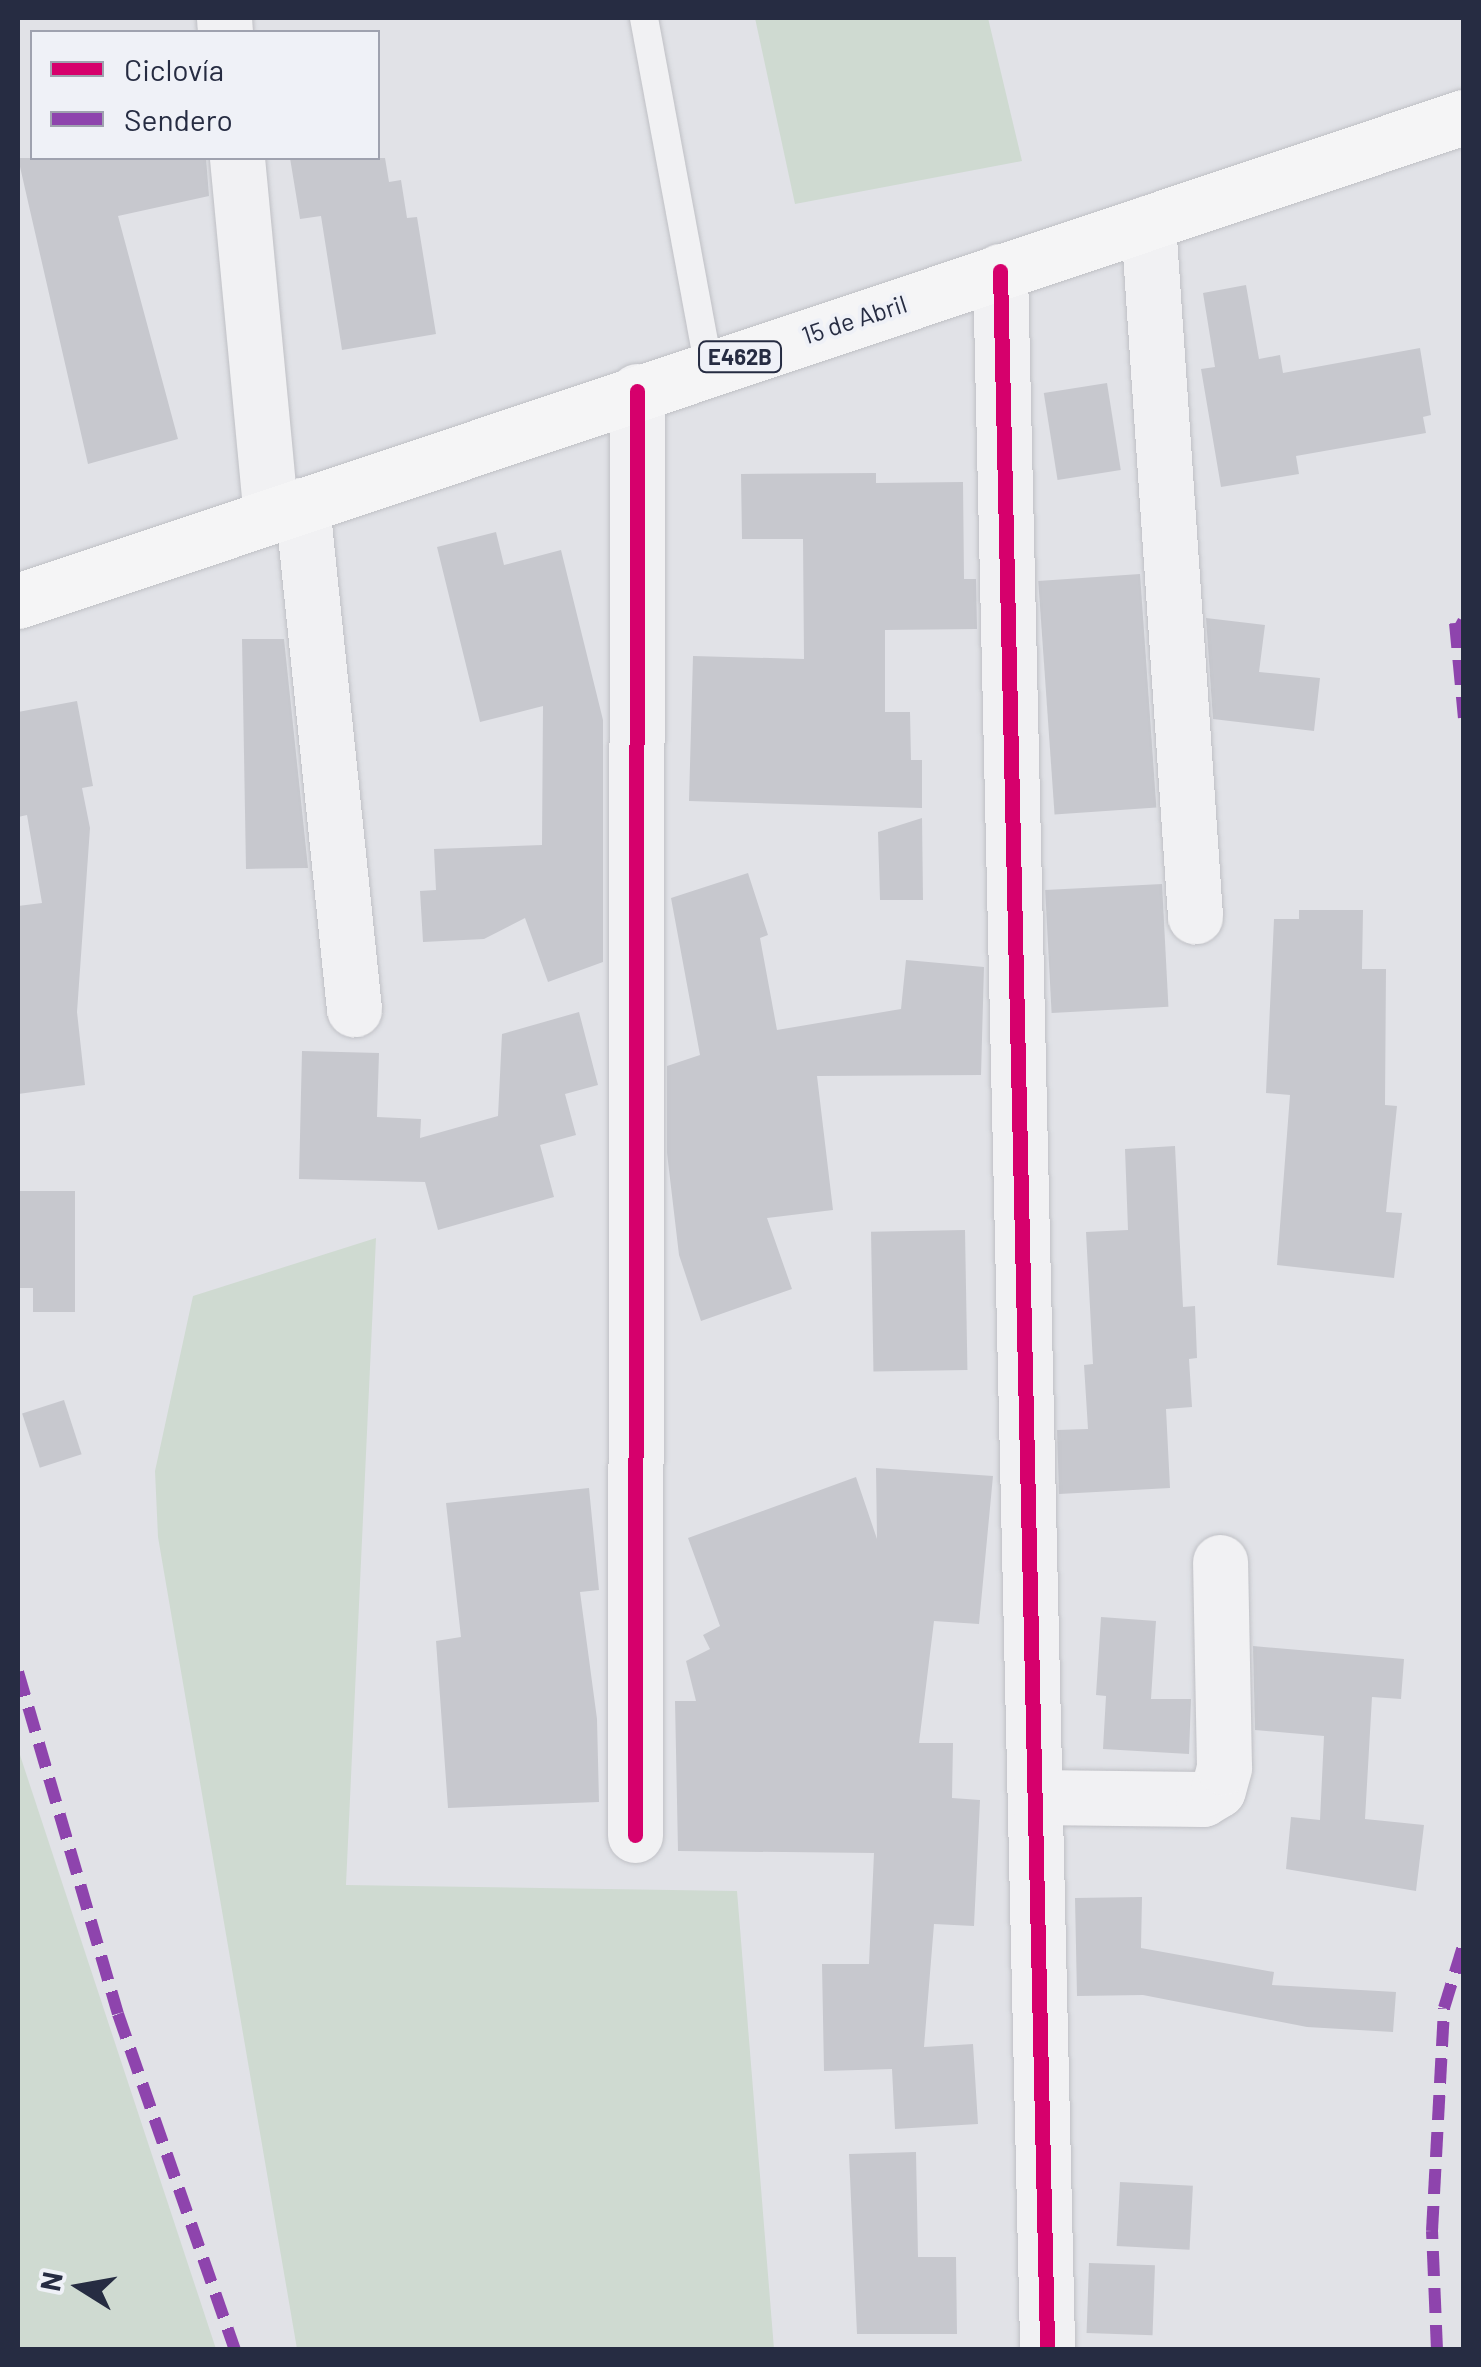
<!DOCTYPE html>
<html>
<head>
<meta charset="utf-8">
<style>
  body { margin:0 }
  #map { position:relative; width:1481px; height:2367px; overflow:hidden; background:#e1e2e7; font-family:Barlow,sans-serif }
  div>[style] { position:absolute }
  .green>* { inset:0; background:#cfdad1 }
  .building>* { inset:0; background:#c7c8ce; transform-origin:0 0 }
  .roads { filter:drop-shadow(0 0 2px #bfc0c5) drop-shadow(0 0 2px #bfc0c5) }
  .service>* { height:28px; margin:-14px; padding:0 14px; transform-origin:14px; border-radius:14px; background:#f1f1f3 }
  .minor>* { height:55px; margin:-27.5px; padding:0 27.5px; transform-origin:27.5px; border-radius:27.5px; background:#f1f1f3 }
  .primary>* { height:55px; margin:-27.5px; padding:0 27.5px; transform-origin:27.5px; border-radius:27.5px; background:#f5f5f6 }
  .quiet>* { height:12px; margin-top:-6px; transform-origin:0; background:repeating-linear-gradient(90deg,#8e44ad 0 25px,transparent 0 37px) }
  .cycleway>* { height:15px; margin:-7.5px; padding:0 7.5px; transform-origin:7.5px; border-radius:7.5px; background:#d6006c }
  span { translate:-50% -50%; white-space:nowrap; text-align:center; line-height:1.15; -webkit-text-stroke:8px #eff1f7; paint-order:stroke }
  .shield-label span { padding:2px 8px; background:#eff1f7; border:2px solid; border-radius:8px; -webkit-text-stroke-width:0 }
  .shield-label { font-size:22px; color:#262c42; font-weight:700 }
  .street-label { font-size:25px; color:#262c42 }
  .frame { position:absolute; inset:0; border:20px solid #262c42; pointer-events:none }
  .legend { position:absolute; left:30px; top:30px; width:350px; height:130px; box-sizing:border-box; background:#eff1f7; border:2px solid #9fa2af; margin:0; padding:12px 18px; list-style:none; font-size:30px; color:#262c42 }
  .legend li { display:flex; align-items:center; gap:20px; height:50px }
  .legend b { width:50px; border:2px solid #9fa2af }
  .north { position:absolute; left:30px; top:2237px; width:100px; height:100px; -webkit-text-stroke:8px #eff1f7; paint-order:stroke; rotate:281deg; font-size:28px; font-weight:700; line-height:40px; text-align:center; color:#262c42 }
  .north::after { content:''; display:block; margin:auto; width:35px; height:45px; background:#262c42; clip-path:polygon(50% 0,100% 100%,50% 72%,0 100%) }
</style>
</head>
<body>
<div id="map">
  <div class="green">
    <i style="clip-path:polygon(755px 18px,988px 18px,1022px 161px,795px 204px)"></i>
    <i style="clip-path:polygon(376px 1238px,346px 1885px,737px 1891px,774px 2349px,297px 2349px,158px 1537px,155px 1471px,193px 1296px)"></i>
    <i style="clip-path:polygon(18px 1749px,216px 2349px,18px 2349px)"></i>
  </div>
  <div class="building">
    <i style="clip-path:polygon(18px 158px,206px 158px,209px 196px,118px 216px,178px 439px,88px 464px)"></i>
    <i style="clip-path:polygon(290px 158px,385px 158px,389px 182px,401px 180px,407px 218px,417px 217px,436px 334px,342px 350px,321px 216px,300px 219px)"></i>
    <i style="clip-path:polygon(1246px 285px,1259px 359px,1280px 355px,1283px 373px,1420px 348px,1431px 415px,1423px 417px,1426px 433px,1296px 456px,1299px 474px,1221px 487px,1201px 369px,1215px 367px,1203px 293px)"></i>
    <i style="left:1107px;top:383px;width:88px;height:64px;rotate:81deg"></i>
    <i style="clip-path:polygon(876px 473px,876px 483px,963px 482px,964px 579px,976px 579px,977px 629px,885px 630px,885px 712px,910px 712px,911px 760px,922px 760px,922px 808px,689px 801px,693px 656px,804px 659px,803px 539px,742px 539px,741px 474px)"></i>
    <i style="clip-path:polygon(496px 532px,504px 565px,561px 550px,603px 720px,603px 962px,548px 982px,525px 918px,484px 939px,423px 942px,420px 891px,436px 890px,434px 849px,542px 845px,543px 706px,480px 722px,437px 547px)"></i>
    <i style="left:1140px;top:574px;width:234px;height:102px;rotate:86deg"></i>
    <i style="clip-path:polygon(1206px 618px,1265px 625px,1259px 672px,1320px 678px,1314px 731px,1213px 719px)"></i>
    <i style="clip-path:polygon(242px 639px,284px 639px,308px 868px,246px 869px)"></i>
    <i style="clip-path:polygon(77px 701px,93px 786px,82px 788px,90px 828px,77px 1012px,85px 1085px,18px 1094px,18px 906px,42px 903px,27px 815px,18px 817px,18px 712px)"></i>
    <i style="clip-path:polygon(922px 818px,923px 900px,880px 900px,878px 832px)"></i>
    <i style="clip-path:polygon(748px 873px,768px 935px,760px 938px,777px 1030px,901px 1009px,906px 960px,984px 967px,981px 1075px,817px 1076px,833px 1210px,767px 1218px,792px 1289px,701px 1321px,679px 1255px,667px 1153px,667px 1066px,700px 1055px,671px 898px)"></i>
    <i style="left:1162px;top:884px;width:123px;height:117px;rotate:87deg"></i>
    <i style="clip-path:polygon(1299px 910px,1363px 910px,1362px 969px,1386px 969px,1385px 1105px,1397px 1106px,1386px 1212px,1402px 1213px,1394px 1278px,1277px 1265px,1290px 1095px,1266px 1093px,1274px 919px,1299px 919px)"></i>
    <i style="clip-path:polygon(579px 1012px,598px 1085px,565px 1094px,576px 1135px,540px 1145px,554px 1197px,438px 1230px,425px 1182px,299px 1179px,302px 1051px,379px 1053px,377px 1117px,421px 1119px,420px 1138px,498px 1116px,502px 1034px)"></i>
    <i style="clip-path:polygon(1175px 1146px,1183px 1307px,1195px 1306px,1197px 1358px,1189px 1359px,1192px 1407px,1166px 1409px,1170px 1488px,1059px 1494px,1057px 1430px,1088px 1429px,1084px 1365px,1093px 1364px,1086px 1232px,1128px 1230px,1125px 1149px)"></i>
    <i style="clip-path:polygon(18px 1191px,75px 1191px,75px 1312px,33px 1312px,33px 1288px,18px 1288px)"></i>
    <i style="left:965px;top:1230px;width:140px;height:94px;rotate:89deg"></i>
    <i style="left:64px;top:1400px;width:57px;height:44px;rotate:72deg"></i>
    <i style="clip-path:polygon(876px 1468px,993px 1476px,979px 1624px,934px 1621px,919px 1743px,953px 1743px,952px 1798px,980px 1800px,974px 1926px,934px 1924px,924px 2047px,973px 2044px,978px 2124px,895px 2129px,892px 2069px,824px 2071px,822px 1964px,869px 1964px,874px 1853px,678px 1851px,675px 1701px,696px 1701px,686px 1661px,710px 1649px,703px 1635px,720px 1626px,688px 1538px,856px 1477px,877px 1539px)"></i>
    <i style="clip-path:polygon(589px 1488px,599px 1590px,580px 1592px,597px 1719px,599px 1802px,448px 1808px,436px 1641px,461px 1637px,446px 1503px)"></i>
    <i style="clip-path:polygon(1101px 1617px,1156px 1621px,1151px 1699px,1191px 1699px,1189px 1754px,1103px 1749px,1106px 1696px,1096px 1695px)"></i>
    <i style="clip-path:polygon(1253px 1646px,1404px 1659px,1401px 1699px,1372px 1697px,1365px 1819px,1424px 1825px,1416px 1891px,1286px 1869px,1291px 1817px,1320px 1820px,1324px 1736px,1255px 1730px)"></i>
    <i style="clip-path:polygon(1142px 1897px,1141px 1948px,1274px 1972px,1272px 1985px,1396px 1992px,1393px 2032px,1307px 2027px,1143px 1995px,1077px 1996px,1075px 1898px)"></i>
    <i style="clip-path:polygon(916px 2152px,918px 2257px,956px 2257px,957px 2334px,857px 2334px,849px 2154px)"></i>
    <i style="left:1120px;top:2182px;width:73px;height:64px;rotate:3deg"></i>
    <i style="left:1089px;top:2263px;width:66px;height:70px;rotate:2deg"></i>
  </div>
  <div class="roads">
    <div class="service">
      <i style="left:644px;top:18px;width:356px;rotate:79.5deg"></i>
    </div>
    <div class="minor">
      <i style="left:224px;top:18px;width:14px;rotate:86deg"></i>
      <i style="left:237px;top:158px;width:359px;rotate:84.6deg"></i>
      <i style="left:1148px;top:223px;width:695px;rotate:86.12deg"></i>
      <i style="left:1000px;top:271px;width:2080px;rotate:88.7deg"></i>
      <i style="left:302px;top:505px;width:507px;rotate:84.11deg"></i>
      <i style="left:1035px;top:1797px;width:168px;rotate:0.7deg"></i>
      <i style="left:1203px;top:1799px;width:17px;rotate:-31deg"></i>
      <i style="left:1218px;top:1790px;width:24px;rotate:-75deg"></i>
      <i style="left:1224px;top:1767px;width:205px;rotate:-91.1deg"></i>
      <i style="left:635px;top:1835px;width:1444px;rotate:-89.92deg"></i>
    </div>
    <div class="primary">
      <i style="left:18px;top:601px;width:1525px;rotate:-18.51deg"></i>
    </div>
  </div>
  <div class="quiet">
    <i style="left:1464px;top:628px;width:10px;rotate:-151deg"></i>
    <i style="left:1455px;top:623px;width:95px;rotate:84.6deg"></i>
    <i style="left:18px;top:1672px;width:356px;rotate:73.7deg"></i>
    <i style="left:118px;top:2014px;width:356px;rotate:70.8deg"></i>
    <i style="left:1437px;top:2350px;width:119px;rotate:-92.4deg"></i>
    <i style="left:1432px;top:2231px;width:223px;rotate:-86.9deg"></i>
    <i style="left:1444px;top:2008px;width:68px;rotate:-72.9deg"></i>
  </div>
  <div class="cycleway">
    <i style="left:1000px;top:271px;width:2080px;rotate:88.7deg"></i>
    <i style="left:635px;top:1835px;width:1444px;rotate:-89.92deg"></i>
  </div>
  <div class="shield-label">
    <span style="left:740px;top:357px">E462B</span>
  </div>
  <div class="street-label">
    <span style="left:854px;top:319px;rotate:-18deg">15 de Abril</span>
  </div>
  <div class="frame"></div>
  <ul class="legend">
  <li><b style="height:12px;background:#d6006c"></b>Ciclovía</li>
  <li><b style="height:12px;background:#8e44ad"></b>Sendero</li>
  </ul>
  <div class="north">N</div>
</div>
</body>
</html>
